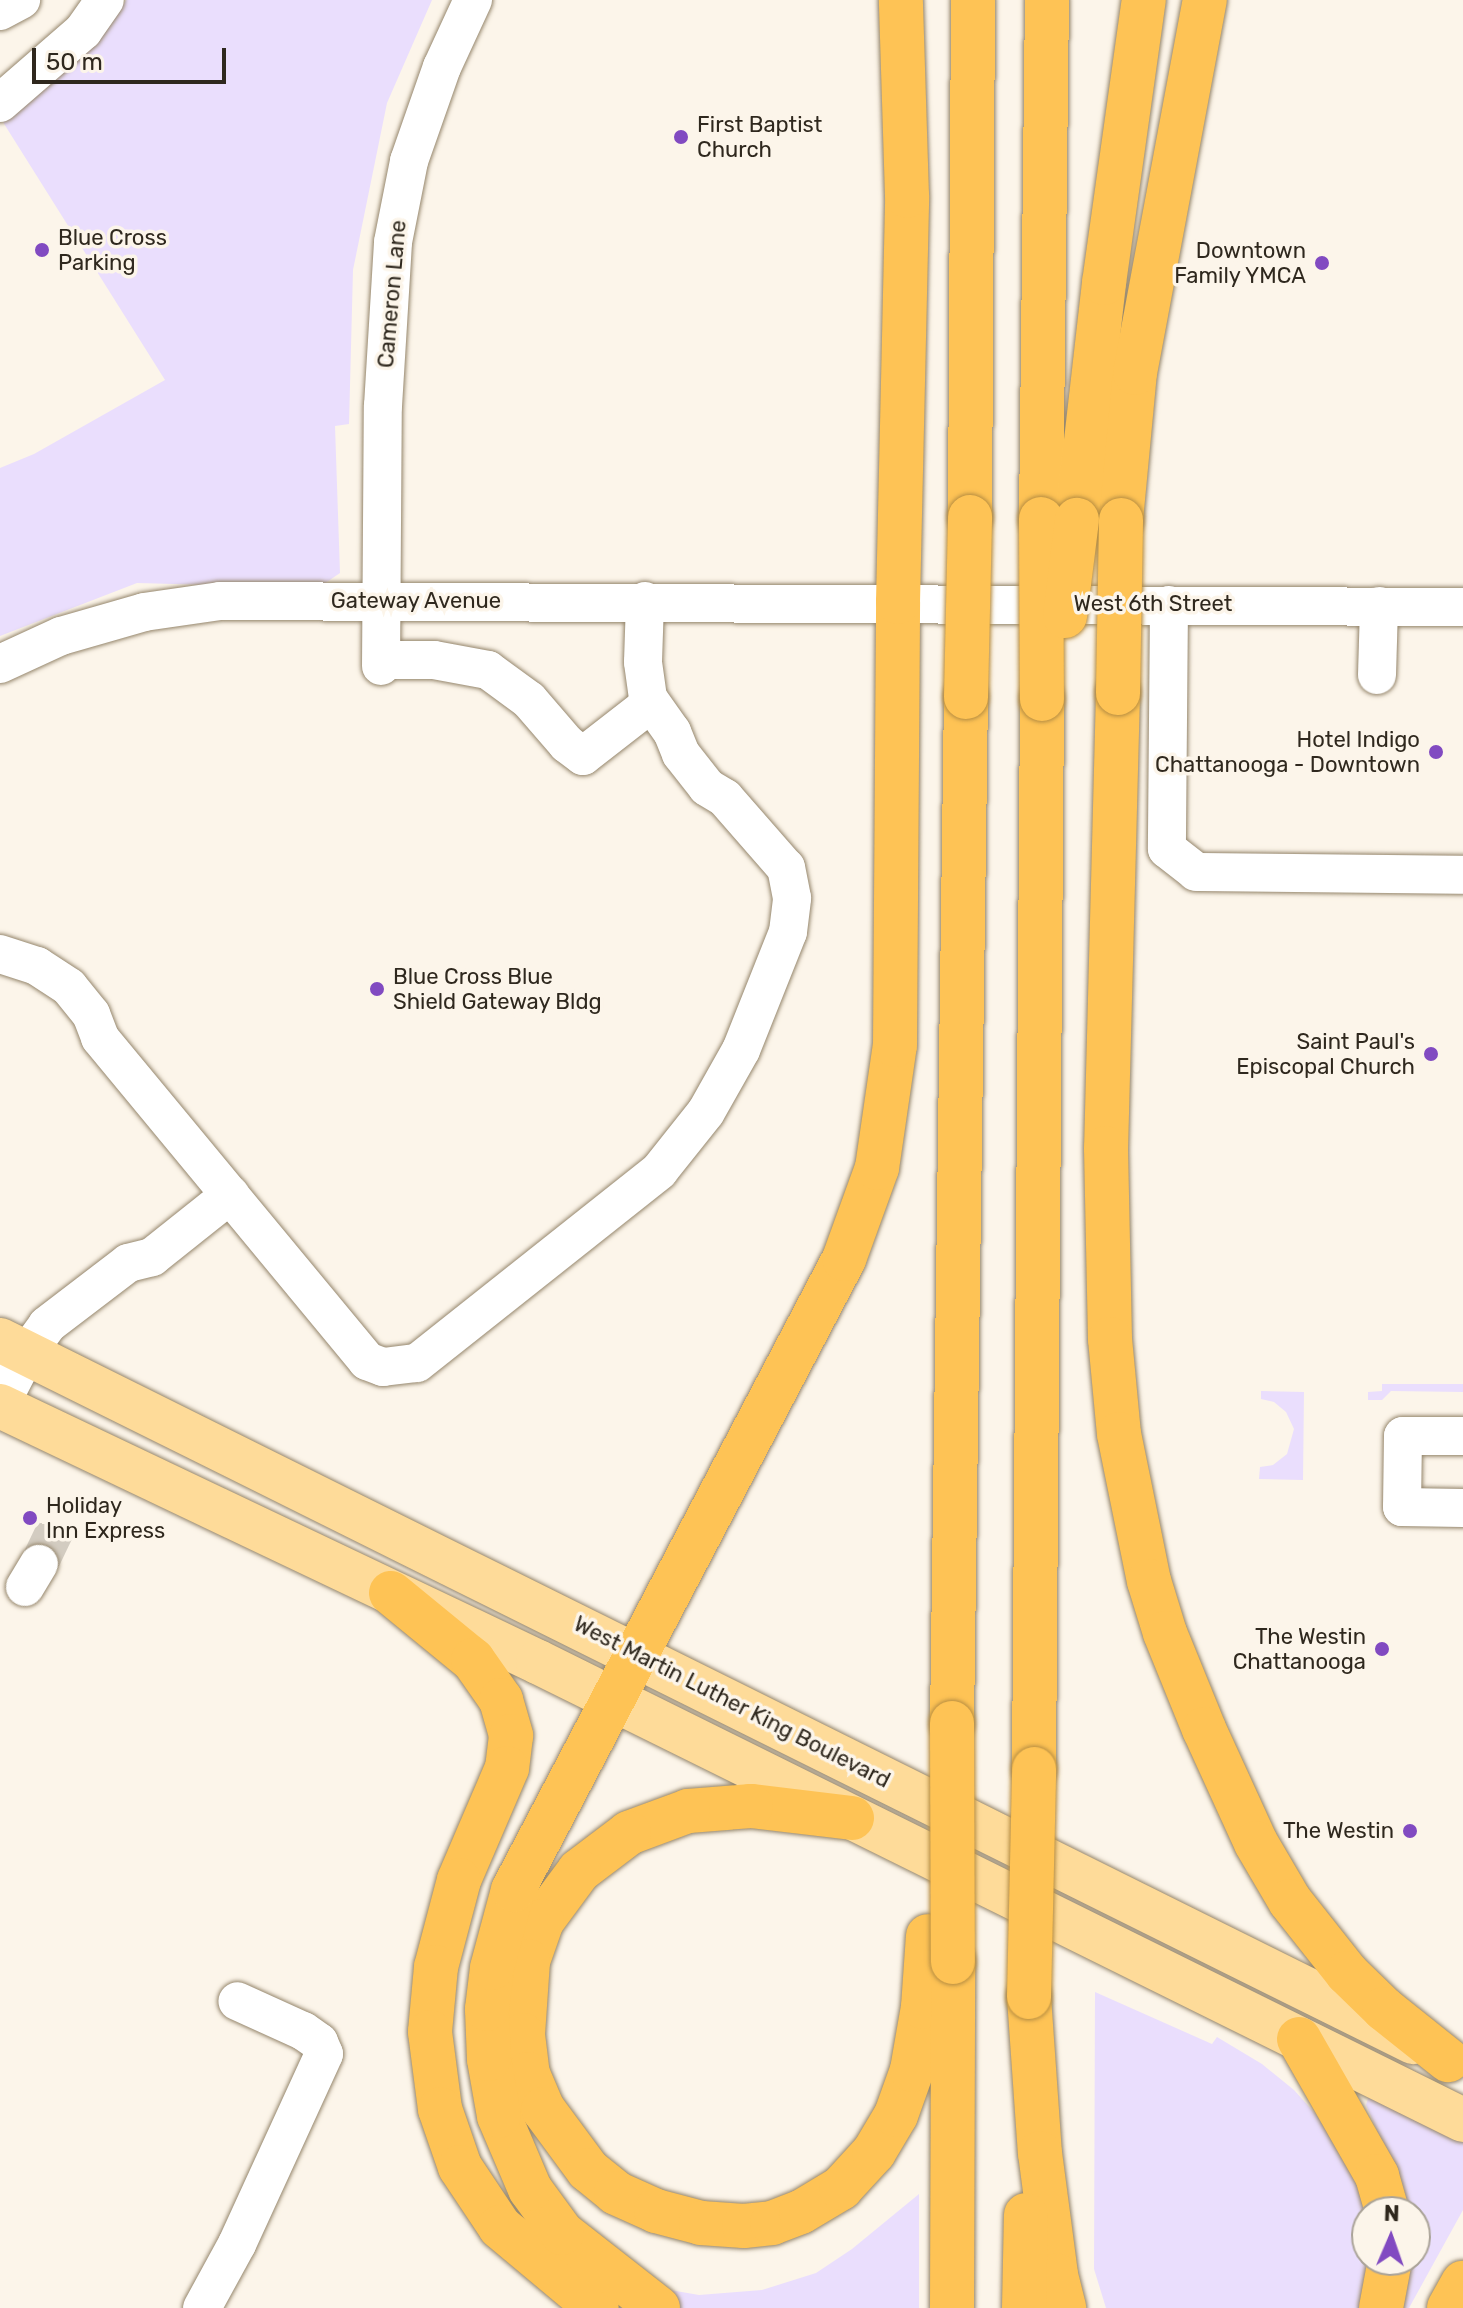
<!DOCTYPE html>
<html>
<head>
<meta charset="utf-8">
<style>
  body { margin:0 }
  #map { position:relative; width:1463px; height:2308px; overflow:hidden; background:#fcf5ea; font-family:Rubik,sans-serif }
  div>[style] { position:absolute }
  .green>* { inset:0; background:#eadefd }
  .minor-tunnel>* { height:38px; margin-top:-19px; transform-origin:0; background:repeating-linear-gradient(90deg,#d3ccc1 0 38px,transparent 0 57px) }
  .roads { filter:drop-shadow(0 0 2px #95866c) drop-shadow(0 0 2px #95866c) }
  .minor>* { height:38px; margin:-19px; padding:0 19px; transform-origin:19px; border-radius:19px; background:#fff }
  .major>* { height:44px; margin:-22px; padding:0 22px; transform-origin:22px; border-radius:22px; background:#fedb99 }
  .highway>* { height:44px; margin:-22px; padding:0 22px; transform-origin:22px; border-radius:22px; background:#fec355 }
  .bridges { filter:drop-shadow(0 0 2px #b68d42) drop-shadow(0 0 2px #b68d42) }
  .highway-bridge>* { height:44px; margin:-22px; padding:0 22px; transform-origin:22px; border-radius:22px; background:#fec355 }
  .dots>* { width:22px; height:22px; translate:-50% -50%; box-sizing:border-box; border:4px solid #fcf5ea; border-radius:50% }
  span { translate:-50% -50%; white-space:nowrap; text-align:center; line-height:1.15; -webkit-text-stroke:7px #fcf5ea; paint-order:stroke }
  .poi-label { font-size:22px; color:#2f281e }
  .left { translate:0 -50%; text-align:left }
  .right { translate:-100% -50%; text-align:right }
  .street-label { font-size:22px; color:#2f281e }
  .north { position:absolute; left:1351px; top:2196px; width:80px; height:80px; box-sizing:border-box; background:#fcf5ea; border:2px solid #aaa398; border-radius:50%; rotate:2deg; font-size:22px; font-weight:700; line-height:32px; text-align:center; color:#2f281e }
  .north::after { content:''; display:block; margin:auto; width:28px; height:36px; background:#814ac1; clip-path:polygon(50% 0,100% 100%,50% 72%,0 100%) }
  .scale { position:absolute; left:32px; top:48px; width:194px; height:36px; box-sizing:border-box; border:4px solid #2f281e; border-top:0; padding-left:10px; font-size:24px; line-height:28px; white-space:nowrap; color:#2f281e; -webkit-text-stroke:6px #fcf5ea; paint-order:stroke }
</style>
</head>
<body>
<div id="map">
  <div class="green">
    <i style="clip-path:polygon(126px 0,432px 0,387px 103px,353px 270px,349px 424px,335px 426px,340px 573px,318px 588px,137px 583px,0 636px,0 468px,34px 454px,165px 380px,1px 119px,119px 12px)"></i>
    <i style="clip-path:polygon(1382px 1384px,1463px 1384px,1463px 1392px,1391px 1391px,1382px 1400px,1368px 1400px,1368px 1392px,1382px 1391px)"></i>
    <i style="clip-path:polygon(1261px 1391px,1304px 1392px,1303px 1480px,1259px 1479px,1260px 1467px,1273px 1465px,1287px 1454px,1294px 1429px,1286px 1412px,1274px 1402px,1261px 1399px)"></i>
    <i style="clip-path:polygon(1095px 1992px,1212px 2044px,1217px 2037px,1262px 2064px,1294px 2090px,1339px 2140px,1355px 2162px,1367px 2212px,1367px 2260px,1372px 2260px,1360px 2308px,1106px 2308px,1094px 2269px)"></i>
    <i style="clip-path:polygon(1370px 2092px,1463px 2140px,1463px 2210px,1409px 2308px,1400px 2308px,1411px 2260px,1415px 2260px,1415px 2212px,1409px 2212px,1406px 2197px,1366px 2105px)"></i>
    <i style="clip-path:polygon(919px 2194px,919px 2308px,667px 2308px,647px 2286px,699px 2295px,762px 2290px,816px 2273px,852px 2249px)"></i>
  </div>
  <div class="minor-tunnel">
    <i style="left:39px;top:1564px;width:55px;rotate:-64.4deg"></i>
  </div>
  <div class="roads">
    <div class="minor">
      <i style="left:0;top:11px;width:24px;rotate:-28deg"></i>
      <i style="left:0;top:103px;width:110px;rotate:-40.9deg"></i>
      <i style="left:83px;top:31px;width:38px;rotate:-55deg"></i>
      <i style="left:1169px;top:605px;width:244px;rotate:90.5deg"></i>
      <i style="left:1167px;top:849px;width:37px;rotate:38deg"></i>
      <i style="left:1196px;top:872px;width:267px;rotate:0.6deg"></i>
      <i style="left:382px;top:660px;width:52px"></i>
      <i style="left:434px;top:660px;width:55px;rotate:10.5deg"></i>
      <i style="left:488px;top:670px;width:51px;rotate:36.2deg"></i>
      <i style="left:529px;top:700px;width:58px;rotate:49.2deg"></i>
      <i style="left:567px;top:744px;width:20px;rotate:37deg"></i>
      <i style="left:583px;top:756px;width:86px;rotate:-37.9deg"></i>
      <i style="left:0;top:664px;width:67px;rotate:-24.7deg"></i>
      <i style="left:61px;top:636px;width:86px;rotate:-16.1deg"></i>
      <i style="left:144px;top:612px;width:77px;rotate:-8.2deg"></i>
      <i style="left:220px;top:601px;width:1243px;rotate:0.28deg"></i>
      <i style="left:381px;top:666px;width:260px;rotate:-89.6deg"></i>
      <i style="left:383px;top:406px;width:164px;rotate:-86.5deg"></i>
      <i style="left:393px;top:242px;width:83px;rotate:-78.8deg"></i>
      <i style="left:409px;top:161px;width:100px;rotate:-70.7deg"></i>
      <i style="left:442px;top:67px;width:74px;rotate:-65.2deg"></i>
      <i style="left:1377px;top:675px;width:69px;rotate:-88.3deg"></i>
      <i style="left:0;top:954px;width:39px;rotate:18deg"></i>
      <i style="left:37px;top:966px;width:38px;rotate:33deg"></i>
      <i style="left:69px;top:987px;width:35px;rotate:51deg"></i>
      <i style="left:91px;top:1014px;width:26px;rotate:69deg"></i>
      <i style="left:100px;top:1038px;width:419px;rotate:50.4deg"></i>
      <i style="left:367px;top:1361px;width:17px;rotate:21deg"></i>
      <i style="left:383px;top:1367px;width:34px;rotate:-7deg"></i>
      <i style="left:417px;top:1363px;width:309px;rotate:-38.4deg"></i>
      <i style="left:659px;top:1171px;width:75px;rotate:-51.5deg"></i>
      <i style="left:706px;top:1112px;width:71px;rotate:-60.6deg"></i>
      <i style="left:741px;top:1050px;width:127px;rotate:-68.3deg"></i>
      <i style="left:788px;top:932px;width:34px;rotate:-83deg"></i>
      <i style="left:792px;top:898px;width:31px;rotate:-101deg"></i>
      <i style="left:786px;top:868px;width:93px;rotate:-131.1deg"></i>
      <i style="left:725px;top:798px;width:21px;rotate:-149deg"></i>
      <i style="left:707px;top:787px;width:42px;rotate:-128.2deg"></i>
      <i style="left:681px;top:754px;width:24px;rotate:-112deg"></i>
      <i style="left:672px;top:732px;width:42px;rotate:-125.2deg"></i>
      <i style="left:648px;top:698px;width:36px;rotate:-98deg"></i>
      <i style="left:643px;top:662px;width:61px;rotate:-88.1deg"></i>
      <i style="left:0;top:1405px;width:59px;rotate:-62.6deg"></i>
      <i style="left:27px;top:1353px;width:34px;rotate:-54deg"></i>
      <i style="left:47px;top:1325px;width:102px;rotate:-37.4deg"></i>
      <i style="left:128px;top:1263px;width:25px;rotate:-14deg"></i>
      <i style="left:152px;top:1257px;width:100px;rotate:-38.5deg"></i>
      <i style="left:1463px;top:1436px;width:60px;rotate:180deg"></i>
      <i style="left:1403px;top:1436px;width:71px;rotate:90.8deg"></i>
      <i style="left:1402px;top:1507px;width:61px;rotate:0.9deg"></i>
      <i style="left:25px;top:1587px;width:27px;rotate:-59deg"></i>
      <i style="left:202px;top:2308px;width:73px;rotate:-61.3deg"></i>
      <i style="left:237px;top:2244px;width:209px;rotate:-65.4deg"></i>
      <i style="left:324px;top:2054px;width:13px;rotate:-113deg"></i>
      <i style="left:319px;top:2042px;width:19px;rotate:-145deg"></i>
      <i style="left:303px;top:2031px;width:72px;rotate:-155.6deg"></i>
    </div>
    <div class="major">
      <i style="left:0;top:1340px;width:1578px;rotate:26.42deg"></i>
      <i style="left:0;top:1406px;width:596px;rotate:25.45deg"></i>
      <i style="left:538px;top:1662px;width:1032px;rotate:26.34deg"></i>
    </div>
    <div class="highway">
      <i style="left:970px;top:517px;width:517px;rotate:-89.67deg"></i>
      <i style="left:1041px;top:519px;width:519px;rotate:-89.34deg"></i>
      <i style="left:1077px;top:520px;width:239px;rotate:-83.5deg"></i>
      <i style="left:1104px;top:283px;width:286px;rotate:-82deg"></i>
      <i style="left:1121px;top:520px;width:148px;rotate:-84.6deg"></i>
      <i style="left:1135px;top:373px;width:380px;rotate:-79.4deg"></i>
      <i style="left:1118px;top:693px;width:455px;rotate:91.5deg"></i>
      <i style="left:1106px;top:1148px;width:191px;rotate:88.8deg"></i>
      <i style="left:1110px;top:1339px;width:95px;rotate:84.6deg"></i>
      <i style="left:1119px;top:1434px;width:150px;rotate:78.5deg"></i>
      <i style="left:1149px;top:1581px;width:54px;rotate:72.9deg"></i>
      <i style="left:1165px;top:1633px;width:104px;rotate:67.9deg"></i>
      <i style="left:1204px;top:1729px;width:125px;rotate:65.5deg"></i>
      <i style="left:1256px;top:1843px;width:67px;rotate:59.6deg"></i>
      <i style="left:1290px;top:1901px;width:92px;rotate:51.6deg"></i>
      <i style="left:1347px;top:1973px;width:52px;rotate:44.2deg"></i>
      <i style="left:1384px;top:2009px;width:82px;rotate:38.6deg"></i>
      <i style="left:391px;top:1593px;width:106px;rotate:39.3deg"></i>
      <i style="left:473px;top:1660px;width:49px;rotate:55deg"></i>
      <i style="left:501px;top:1700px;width:37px;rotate:74deg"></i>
      <i style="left:511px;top:1736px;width:32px;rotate:97deg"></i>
      <i style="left:507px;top:1768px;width:122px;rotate:113.2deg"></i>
      <i style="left:459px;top:1880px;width:90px;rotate:104.8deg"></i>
      <i style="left:436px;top:1967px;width:65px;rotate:95.3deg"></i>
      <i style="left:430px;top:2032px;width:78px;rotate:82.6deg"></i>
      <i style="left:440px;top:2109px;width:61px;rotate:71deg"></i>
      <i style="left:460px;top:2167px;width:72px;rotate:56.3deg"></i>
      <i style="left:500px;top:2227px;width:126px;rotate:39.9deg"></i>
      <i style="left:952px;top:1723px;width:1026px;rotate:-89.22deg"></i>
      <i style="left:1034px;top:1769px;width:1070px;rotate:-89.57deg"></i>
      <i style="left:852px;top:1818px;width:102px;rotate:-173.2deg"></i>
      <i style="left:751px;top:1806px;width:63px;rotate:175.5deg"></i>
      <i style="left:688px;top:1811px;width:63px;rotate:159.6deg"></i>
      <i style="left:629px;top:1833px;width:63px;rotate:142.8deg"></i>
      <i style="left:579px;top:1871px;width:62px;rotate:126.5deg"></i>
      <i style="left:542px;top:1921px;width:42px;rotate:109.3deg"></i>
      <i style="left:528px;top:1961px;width:74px;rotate:93.9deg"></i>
      <i style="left:523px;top:2035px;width:39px;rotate:83deg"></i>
      <i style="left:528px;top:2074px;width:38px;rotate:67deg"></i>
      <i style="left:543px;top:2109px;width:76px;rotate:53.6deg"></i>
      <i style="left:588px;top:2170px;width:36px;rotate:39deg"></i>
      <i style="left:616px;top:2193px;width:44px;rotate:24.2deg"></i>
      <i style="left:656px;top:2211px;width:47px;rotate:14.9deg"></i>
      <i style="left:701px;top:2223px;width:43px;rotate:4deg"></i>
      <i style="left:744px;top:2226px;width:28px;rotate:-6deg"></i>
      <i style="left:772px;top:2223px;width:31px;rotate:-21deg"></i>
      <i style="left:801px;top:2212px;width:47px;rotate:-31deg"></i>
      <i style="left:841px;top:2188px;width:49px;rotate:-47.5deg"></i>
      <i style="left:874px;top:2152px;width:43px;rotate:-59.3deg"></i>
      <i style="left:896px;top:2115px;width:48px;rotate:-70.4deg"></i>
      <i style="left:912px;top:2070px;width:64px;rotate:-80.1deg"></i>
      <i style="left:923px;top:2007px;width:71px;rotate:-86deg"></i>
      <i style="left:1029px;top:1997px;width:156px;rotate:86deg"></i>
      <i style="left:1040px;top:2153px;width:123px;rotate:82.5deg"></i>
      <i style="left:1056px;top:2275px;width:34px;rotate:76deg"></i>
      <i style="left:1299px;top:2039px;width:158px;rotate:60.3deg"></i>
      <i style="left:1377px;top:2176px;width:37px;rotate:74deg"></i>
      <i style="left:658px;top:2308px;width:122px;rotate:-142deg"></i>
      <i style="left:562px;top:2233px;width:54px;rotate:-126deg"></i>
      <i style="left:530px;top:2189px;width:79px;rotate:-113deg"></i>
      <i style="left:499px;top:2116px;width:58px;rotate:-100deg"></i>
      <i style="left:489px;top:2059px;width:50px;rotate:-92.3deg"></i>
      <i style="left:487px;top:2009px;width:41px;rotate:-83deg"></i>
      <i style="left:492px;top:1968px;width:81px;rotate:-74.9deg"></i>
      <i style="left:513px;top:1890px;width:713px;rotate:-62.32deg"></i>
      <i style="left:844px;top:1259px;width:97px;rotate:-70.1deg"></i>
      <i style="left:877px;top:1168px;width:124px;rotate:-81.7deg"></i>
      <i style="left:895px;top:1045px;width:443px;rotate:-89.6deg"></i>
      <i style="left:898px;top:602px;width:406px;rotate:-88.7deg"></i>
      <i style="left:907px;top:196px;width:196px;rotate:-91.8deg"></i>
      <i style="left:952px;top:2308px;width:346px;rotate:-89.8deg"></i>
      <i style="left:1024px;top:2308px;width:93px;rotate:-88.8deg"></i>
      <i style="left:1381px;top:2308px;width:49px;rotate:-79.4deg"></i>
      <i style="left:1449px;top:2308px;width:29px;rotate:-61deg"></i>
    </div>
  </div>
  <div class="bridges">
    <div class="highway-bridge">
      <i style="left:1041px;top:519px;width:180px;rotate:89.7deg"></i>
      <i style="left:1065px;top:616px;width:97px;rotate:-82.9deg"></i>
      <i style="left:1118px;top:693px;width:173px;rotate:-89deg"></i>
      <i style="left:966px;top:697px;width:180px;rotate:-88.7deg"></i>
      <i style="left:952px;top:1723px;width:239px;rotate:89.8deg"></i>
      <i style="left:1029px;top:1997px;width:228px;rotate:-88.7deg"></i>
    </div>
  </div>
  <div class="dots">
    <i style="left:681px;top:137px;background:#814ac1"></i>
    <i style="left:42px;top:250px;background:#814ac1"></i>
    <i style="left:1322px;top:263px;background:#814ac1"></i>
    <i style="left:1436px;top:752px;background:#814ac1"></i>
    <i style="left:377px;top:989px;background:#814ac1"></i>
    <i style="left:1431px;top:1054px;background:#814ac1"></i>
    <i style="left:30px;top:1518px;background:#814ac1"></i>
    <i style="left:1382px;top:1649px;background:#814ac1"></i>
    <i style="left:1410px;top:1831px;background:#814ac1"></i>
  </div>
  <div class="poi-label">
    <span class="left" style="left:697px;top:137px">First Baptist<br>Church</span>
    <span class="left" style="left:58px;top:250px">Blue Cross<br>Parking</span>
    <span class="right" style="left:1306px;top:263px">Downtown<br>Family YMCA</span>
    <span class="right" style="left:1420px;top:752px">Hotel Indigo<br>Chattanooga - Downtown</span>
    <span class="left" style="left:393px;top:989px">Blue Cross Blue<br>Shield Gateway Bldg</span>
    <span class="right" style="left:1415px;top:1054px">Saint Paul's<br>Episcopal Church</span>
    <span class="left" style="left:46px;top:1518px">Holiday<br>Inn Express</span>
    <span class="right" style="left:1366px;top:1649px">The Westin<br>Chattanooga</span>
    <span class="right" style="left:1394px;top:1831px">The Westin</span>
  </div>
  <div class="street-label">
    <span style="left:392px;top:294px;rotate:-85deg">Cameron Lane</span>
    <span style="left:416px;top:601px">Gateway Avenue</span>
    <span style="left:1153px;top:604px">West 6th Street</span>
    <span style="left:732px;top:1702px;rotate:27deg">West Martin Luther King Boulevard</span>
  </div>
  <div class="north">N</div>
  <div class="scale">50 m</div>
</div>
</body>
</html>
